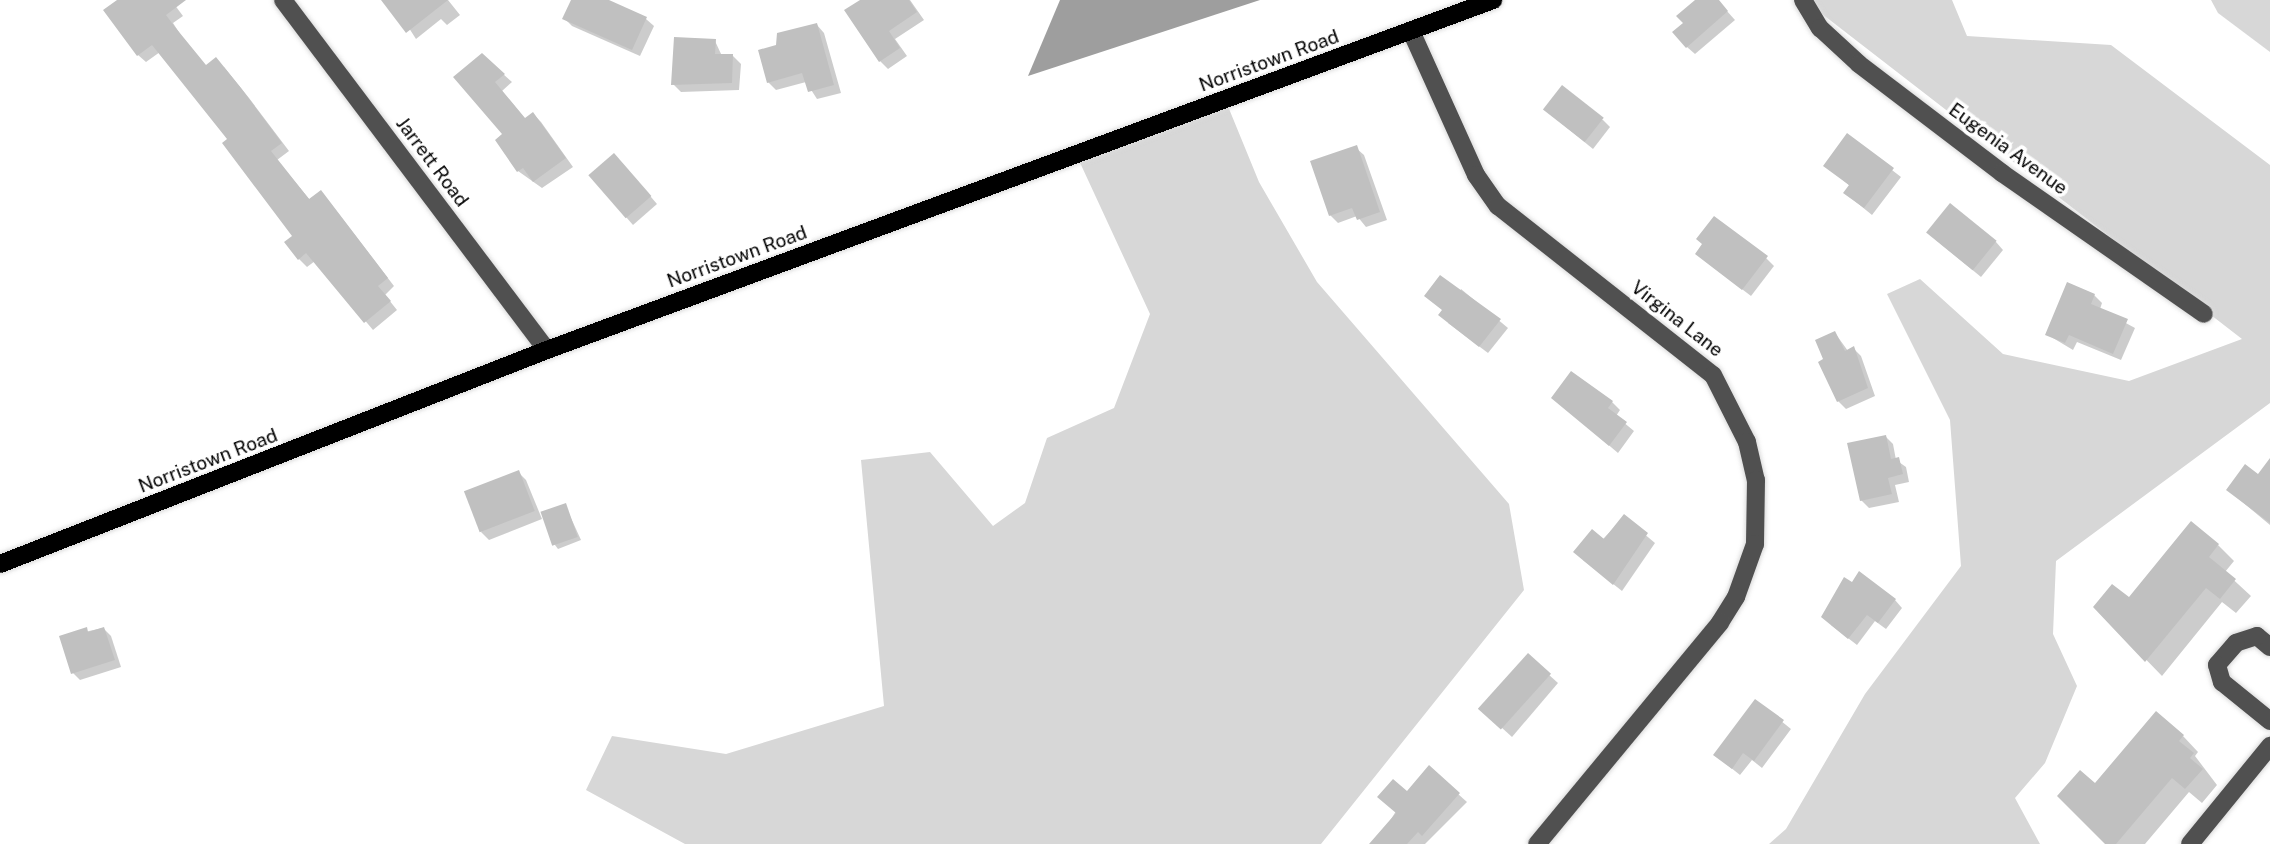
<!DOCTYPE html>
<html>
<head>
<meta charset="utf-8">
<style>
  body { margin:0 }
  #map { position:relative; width:2270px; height:844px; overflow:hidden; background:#fff; font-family:"Public Sans",sans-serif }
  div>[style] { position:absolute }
  .green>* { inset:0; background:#d7d7d7 }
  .water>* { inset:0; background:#9e9e9e }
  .shadow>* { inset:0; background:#0003 }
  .building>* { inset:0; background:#c0c0c0; transform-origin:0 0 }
  .roads { filter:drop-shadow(0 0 2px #dbdbdb) drop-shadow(0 0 2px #dbdbdb) }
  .minor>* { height:18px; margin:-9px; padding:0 9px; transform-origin:9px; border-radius:9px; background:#505050 }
  .major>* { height:18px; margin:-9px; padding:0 9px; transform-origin:9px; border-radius:9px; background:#000 }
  span { translate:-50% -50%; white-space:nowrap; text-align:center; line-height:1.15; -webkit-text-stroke:7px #fff; paint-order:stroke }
  .street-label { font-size:19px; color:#000 }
</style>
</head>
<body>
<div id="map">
  <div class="green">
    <i style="clip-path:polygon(1804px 0,1952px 0,1967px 36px,2111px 45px,2270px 165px,2270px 403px,2056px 561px,2053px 634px,2077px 686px,2045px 763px,2015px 798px,2040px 844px,1769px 844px,1786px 829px,1865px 694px,1961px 566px,1950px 420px,1887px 294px,1920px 279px,2003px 354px,2129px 381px,2242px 339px)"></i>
    <i style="clip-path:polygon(2211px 0,2270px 0,2270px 52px,2218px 13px)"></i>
    <i style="clip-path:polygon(1225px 99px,1259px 182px,1317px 282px,1509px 504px,1524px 590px,1321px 844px,685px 844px,586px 790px,612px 736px,726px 754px,884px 706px,861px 460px,930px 452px,993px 526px,1025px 503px,1047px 438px,1114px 408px,1150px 314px,1076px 154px)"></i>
  </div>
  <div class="water">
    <i style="clip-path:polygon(1060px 0,1260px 0,1028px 76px)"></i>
  </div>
  <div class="shadow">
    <i style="clip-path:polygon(120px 0,171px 0,183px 16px,173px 23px,182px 37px,206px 67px,224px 67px,249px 98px,289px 151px,277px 160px,310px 200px,328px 200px,394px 286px,385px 295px,397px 310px,373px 330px,315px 261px,307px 267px,299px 259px,295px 236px,229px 140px,160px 52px,146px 62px,138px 55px)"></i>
    <i style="clip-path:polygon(391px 0,448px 0,460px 15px,447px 25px,441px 19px,416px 39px)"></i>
    <i style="clip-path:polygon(573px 0,604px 0,646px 19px,654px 26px,640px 56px,572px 26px,564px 18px)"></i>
    <i style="clip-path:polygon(863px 0,910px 0,924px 20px,895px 39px,907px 56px,888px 69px,880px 61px)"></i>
    <i style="clip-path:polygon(1697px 0,1717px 0,1735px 20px,1695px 54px,1687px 47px,1685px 23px)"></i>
    <i style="clip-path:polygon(817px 25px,824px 33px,841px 93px,817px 99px,806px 82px,776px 90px,768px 82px,778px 46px)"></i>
    <i style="clip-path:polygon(715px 41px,722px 56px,733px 56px,741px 64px,739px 90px,681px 92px,673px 84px)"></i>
    <i style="clip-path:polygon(482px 55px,512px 82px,502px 91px,526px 120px,533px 114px,541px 122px,573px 167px,542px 188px,518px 171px)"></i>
    <i style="clip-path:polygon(1545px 110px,1603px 120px,1610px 127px,1593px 149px)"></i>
    <i style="clip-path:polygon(1848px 136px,1901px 177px,1872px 215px,1845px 193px,1850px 186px,1825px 165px)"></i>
    <i style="clip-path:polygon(1356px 148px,1364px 155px,1387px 220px,1366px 227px,1357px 216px,1338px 223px,1330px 215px)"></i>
    <i style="clip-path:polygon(622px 163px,657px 204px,633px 225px,590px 176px)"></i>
    <i style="clip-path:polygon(1936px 240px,1996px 242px,2003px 250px,1981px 277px)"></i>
    <i style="clip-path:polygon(1704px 245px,1766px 258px,1774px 266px,1751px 296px,1705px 261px)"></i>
    <i style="clip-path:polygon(1461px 289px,1508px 328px,1488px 353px,1448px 323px)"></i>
    <i style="clip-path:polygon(2094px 295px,2102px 303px,2100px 309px,2135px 328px,2121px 360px,2077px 342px,2073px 350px,2048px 335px)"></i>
    <i style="clip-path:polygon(1835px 333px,1848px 351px,1854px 349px,1861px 356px,1875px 396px,1846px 409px,1838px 401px)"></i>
    <i style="clip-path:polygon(1571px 373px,1612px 402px,1620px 410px,1616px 416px,1634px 431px,1618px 453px,1553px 398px)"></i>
    <i style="clip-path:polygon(1885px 436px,1893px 444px,1896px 460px,1906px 467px,1909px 482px,1895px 485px,1899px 502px,1869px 508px,1861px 500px)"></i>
    <i style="clip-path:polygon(2270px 461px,2270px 525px,2228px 490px,2258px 477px)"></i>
    <i style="clip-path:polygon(518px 472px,526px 480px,542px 519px,489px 540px,481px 532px)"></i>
    <i style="clip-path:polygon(565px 505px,581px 540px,558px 549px,555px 545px)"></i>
    <i style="clip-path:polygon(1624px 517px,1655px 543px,1622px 591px,1583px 560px)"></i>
    <i style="clip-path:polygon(2218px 545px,2234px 561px,2225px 572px,2251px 596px,2236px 613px,2222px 602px,2162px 676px,2095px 607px,2130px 600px)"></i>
    <i style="clip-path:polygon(1895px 600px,1902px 608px,1886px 629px,1875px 621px,1857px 645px,1831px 625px)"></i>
    <i style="clip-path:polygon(103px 628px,111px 636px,121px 667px,80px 680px,73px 673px,61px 637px)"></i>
    <i style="clip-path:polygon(1528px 656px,1558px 683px,1512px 737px,1490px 717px)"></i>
    <i style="clip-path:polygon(1756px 701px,1791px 729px,1762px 768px,1752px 760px,1740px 775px,1715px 755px)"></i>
    <i style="clip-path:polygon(2183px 736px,2198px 752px,2195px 756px,2217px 785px,2202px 803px,2189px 792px,2145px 844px,2108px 844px,2095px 785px)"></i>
    <i style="clip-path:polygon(1429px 768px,1467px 802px,1425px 844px,1376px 844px,1407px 793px)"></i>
  </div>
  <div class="building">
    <i style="clip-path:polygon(117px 0,186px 0,166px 15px,175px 27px,206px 65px,216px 57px,241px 88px,282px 143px,271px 151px,309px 199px,321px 190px,388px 278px,378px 286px,391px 301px,364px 323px,306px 253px,298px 260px,284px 242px,292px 236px,222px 143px,227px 139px,152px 45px,137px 56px,103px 10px)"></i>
    <i style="clip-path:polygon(381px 0,448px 0,406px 33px)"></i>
    <i style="clip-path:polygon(571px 0,609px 0,647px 17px,632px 50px,562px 19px)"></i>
    <i style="clip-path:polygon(860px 0,909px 0,917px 12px,889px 31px,900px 48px,879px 62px,844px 10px)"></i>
    <i style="clip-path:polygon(1695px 0,1719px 0,1728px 11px,1686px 48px,1672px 32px,1683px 23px,1676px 16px)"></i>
    <i style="clip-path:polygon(817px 23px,834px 85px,808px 92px,802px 73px,767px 83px,758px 50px,776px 45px,777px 33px)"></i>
    <i style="clip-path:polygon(674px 37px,716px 39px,715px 54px,733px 54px,732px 83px,671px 85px)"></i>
    <i style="clip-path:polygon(482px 53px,505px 74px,495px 82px,525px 118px,533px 112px,566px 158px,533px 182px,523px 168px,517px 172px,495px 140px,502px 134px,453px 77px)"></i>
    <i style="left:1562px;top:85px;width:53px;height:31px;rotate:38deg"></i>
    <i style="clip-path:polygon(1847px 133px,1894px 168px,1864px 208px,1843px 193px,1849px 185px,1823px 166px)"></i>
    <i style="clip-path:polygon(1357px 145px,1380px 212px,1357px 220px,1352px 208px,1329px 216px,1310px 161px)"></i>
    <i style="left:614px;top:153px;width:57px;height:34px;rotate:49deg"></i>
    <i style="left:1950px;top:203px;width:60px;height:38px;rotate:39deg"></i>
    <i style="clip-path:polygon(1714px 216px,1768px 256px,1742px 290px,1695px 254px,1702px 244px,1696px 239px)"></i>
    <i style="clip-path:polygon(1440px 275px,1501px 319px,1479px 347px,1438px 315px,1442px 310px,1424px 296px)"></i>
    <i style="clip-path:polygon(2067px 282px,2095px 294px,2091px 304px,2128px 319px,2113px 354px,2069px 335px,2065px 343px,2045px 335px)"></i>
    <i style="clip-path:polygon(1835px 331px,1845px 351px,1854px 346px,1868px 388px,1837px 402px,1818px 362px,1823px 359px,1815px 340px)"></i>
    <i style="clip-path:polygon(1571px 371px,1613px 401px,1608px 408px,1627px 422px,1609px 446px,1551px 398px)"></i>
    <i style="clip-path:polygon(1886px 435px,1891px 459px,1899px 457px,1903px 474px,1888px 478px,1892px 494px,1860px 501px,1847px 443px)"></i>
    <i style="clip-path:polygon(2270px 458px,2270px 523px,2226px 490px,2245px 464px,2258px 474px)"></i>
    <i style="left:519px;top:470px;width:44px;height:59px;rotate:69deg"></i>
    <i style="left:566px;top:503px;width:36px;height:27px;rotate:71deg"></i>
    <i style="clip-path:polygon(1624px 514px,1648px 533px,1613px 585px,1573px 552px,1592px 529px,1604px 539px)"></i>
    <i style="clip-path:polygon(2191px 521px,2219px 544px,2209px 557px,2236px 579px,2220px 599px,2206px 588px,2145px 662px,2093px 607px,2112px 584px,2129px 597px)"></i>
    <i style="clip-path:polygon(1859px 571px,1896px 599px,1878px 623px,1867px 615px,1848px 639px,1821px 617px,1844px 577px,1852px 582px)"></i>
    <i style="clip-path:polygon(87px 627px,88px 632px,104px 627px,115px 660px,71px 674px,59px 636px)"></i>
    <i style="left:1528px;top:653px;width:31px;height:75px;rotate:42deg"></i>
    <i style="clip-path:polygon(1755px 699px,1784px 720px,1754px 761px,1743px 753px,1732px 769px,1713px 755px)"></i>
    <i style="clip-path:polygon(2156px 711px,2184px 735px,2179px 741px,2194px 753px,2190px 758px,2203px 769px,2185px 789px,2172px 778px,2116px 844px,2105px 844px,2057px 796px,2080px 770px,2095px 783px)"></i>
    <i style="clip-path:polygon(1429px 765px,1460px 793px,1422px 836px,1418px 832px,1407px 844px,1369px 844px,1396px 813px,1377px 797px,1393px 779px,1407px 791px)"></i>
  </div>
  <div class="roads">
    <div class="minor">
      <i style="left:283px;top:0;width:438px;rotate:53deg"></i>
      <i style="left:1803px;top:0;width:33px;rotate:59deg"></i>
      <i style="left:1820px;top:28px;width:53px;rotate:42.7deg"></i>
      <i style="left:1859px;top:64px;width:180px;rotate:37.3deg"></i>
      <i style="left:2002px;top:173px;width:246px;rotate:34.9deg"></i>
      <i style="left:1411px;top:31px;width:158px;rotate:65.7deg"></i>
      <i style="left:1476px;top:175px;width:38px;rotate:55deg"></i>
      <i style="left:1498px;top:206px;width:273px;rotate:38.2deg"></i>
      <i style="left:1713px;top:375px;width:75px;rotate:63.1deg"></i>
      <i style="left:1747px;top:442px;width:39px;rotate:77deg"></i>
      <i style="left:1756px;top:480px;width:64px;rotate:90.9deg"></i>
      <i style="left:1755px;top:544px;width:56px;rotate:109.7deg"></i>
      <i style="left:1736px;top:597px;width:31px;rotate:122deg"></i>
      <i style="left:1720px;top:623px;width:287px;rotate:129.6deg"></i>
      <i style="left:2270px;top:647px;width:17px;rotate:-140deg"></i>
      <i style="left:2257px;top:636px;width:22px;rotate:162deg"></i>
      <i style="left:2236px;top:643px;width:29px;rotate:131deg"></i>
      <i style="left:2217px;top:665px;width:18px;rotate:74deg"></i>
      <i style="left:2222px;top:682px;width:62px;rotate:39.1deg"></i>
      <i style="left:2190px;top:844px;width:127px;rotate:-50.8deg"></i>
    </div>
    <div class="major">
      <i style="left:0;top:564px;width:587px;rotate:-21.37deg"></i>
      <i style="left:547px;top:350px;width:1009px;rotate:-20.3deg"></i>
    </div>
  </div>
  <div class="street-label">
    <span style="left:1269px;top:61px;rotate:-20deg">Norristown Road</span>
    <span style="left:2008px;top:149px;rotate:36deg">Eugenia Avenue</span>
    <span style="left:432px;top:162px;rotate:53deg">Jarrett Road</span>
    <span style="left:737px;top:257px;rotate:-20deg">Norristown Road</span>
    <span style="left:1677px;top:319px;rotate:38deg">Virgina Lane</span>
    <span style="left:208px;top:461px;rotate:-21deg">Norristown Road</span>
  </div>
</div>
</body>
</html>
